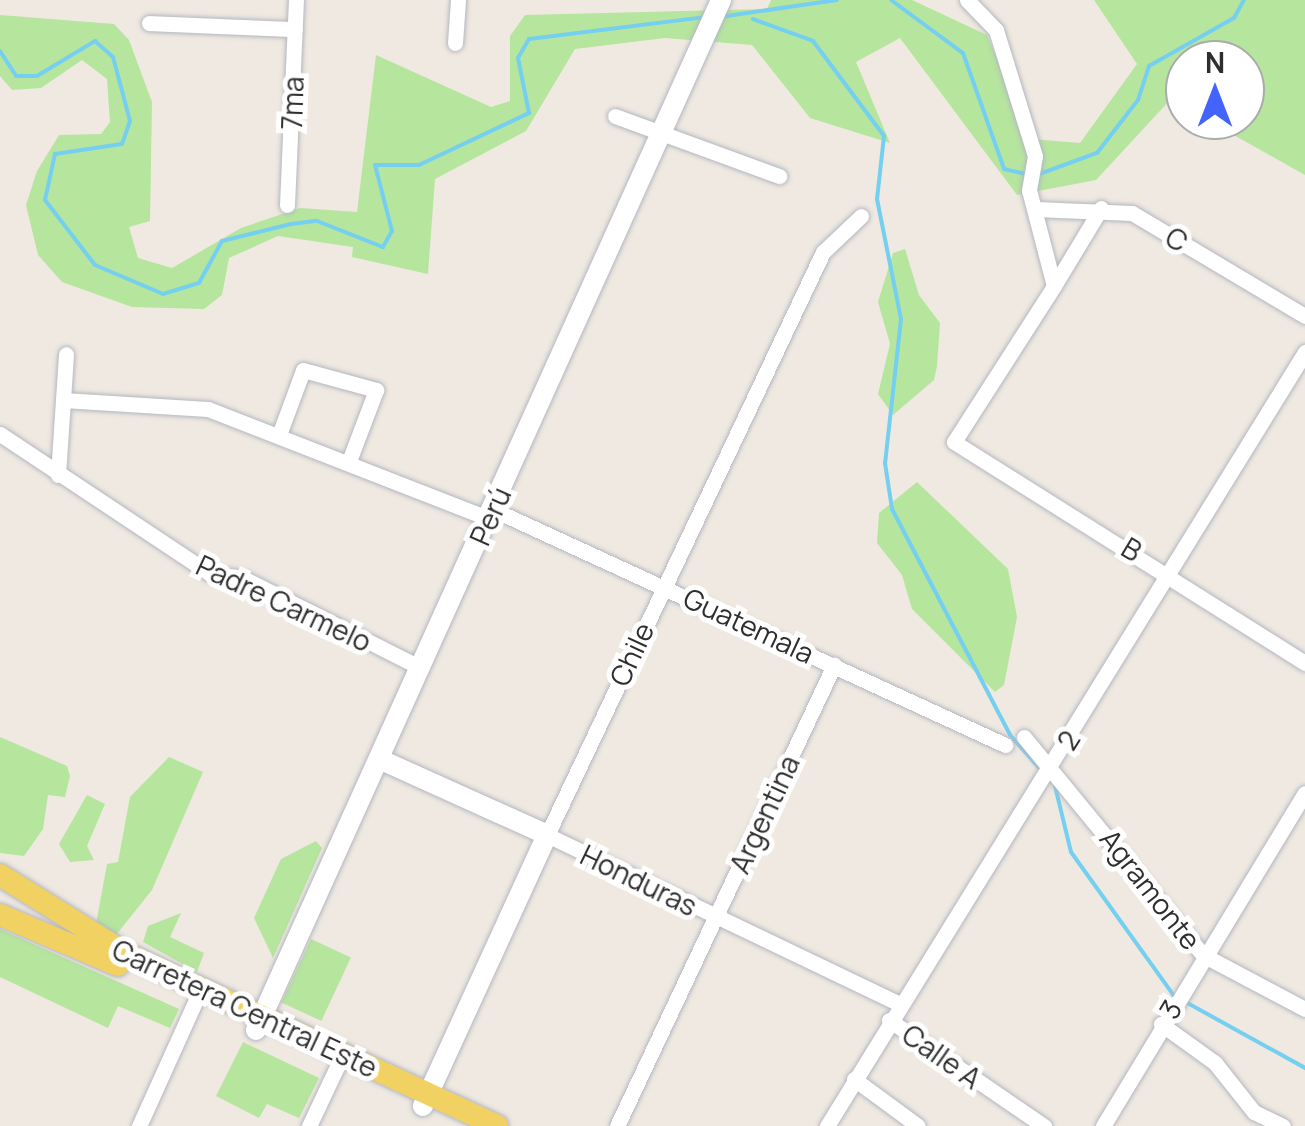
<!DOCTYPE html>
<html>
<head>
<meta charset="utf-8">
<style>
  body { margin:0 }
  #map { position:relative; width:1305px; height:1126px; overflow:hidden; background:#efe9e1; font-family:Manrope,sans-serif }
  div>[style] { position:absolute }
  .green>* { inset:0; background:#b6e59e; transform-origin:0 0 }
  .stream>* { height:4px; margin:-2px; padding:0 2px; transform-origin:2px; border-radius:2px; background:#75cff0 }
  .roads { filter:drop-shadow(0 0 2px #b4b7c1) drop-shadow(0 0 2px #b4b7c1) }
  .street>* { height:15px; margin:-7.5px; padding:0 7.5px; transform-origin:7.5px; border-radius:7.5px; background:#fff }
  .secondary>* { height:20px; margin:-10px; padding:0 10px; transform-origin:10px; border-radius:10px; background:#fff }
  .primary>* { height:22px; margin:-11px; padding:0 11px; transform-origin:11px; border-radius:11px; background:#f2d163 }
  span { translate:-50% -50%; white-space:nowrap; text-align:center; line-height:1.15; -webkit-text-stroke:10px #fff; paint-order:stroke }
  .street-label { font-size:28px; color:#2e2e2e }
  .north { position:absolute; left:1165px; top:40px; width:100px; height:100px; box-sizing:border-box; background:#fff; border:2px solid #ababab; border-radius:50%; rotate:0deg; font-size:28px; font-weight:700; line-height:40px; text-align:center; color:#2e2e2e }
  .north::after { content:''; display:block; margin:auto; width:35px; height:45px; background:#4264fb; clip-path:polygon(50% 0,100% 100%,50% 72%,0 100%) }
</style>
</head>
<body>
<div id="map">
  <div class="green">
    <i style="clip-path:polygon(771px 0,912px 0,987px 35px,1031px 139px,1080px 143px,1137px 64px,1094px 0,1305px 0,1305px 175px,1207px 120px,1245px 120px,1245px 60px,1185px 60px,1185px 108px,1170px 100px,1096px 180px,1017px 195px,900px 38px,856px 62px,890px 143px,810px 118px,752px 45px,665px 38px,575px 49px,526px 131px,435px 179px,428px 274px,352px 257px,353px 247px,278px 236px,229px 258px,222px 295px,204px 309px,132px 307px,62px 282px,38px 255px,26px 205px,37px 171px,59px 135px,101px 134px,110px 122px,107px 79px,82px 60px,41px 88px,12px 90px,0 76px,0 15px,114px 24px,129px 40px,152px 102px,150px 221px,129px 227px,138px 258px,172px 268px,241px 228px,300px 208px,357px 212px,376px 55px,491px 107px,510px 101px,510px 36px,525px 15px,767px 9px)"></i>
    <i style="clip-path:polygon(905px 249px,919px 295px,940px 323px,937px 366px,934px 380px,893px 415px,878px 394px,890px 344px,878px 302px,893px 253px)"></i>
    <i style="clip-path:polygon(917px 482px,1008px 569px,1017px 617px,1004px 685px,995px 692px,912px 609px,902px 575px,877px 543px,879px 513px)"></i>
    <i style="clip-path:polygon(0 737px,67px 766px,70px 776px,65px 797px,48px 795px,43px 829px,24px 856px,0 853px)"></i>
    <i style="clip-path:polygon(169px 757px,203px 772px,152px 890px,116px 935px,96px 924px,107px 864px,118px 862px,130px 797px)"></i>
    <i style="clip-path:polygon(87px 795px,105px 804px,87px 846px,94px 860px,70px 862px,59px 844px)"></i>
    <i style="clip-path:polygon(316px 841px,322px 848px,273px 958px,254px 918px,281px 859px)"></i>
    <i style="clip-path:polygon(181px 913px,170px 937px,204px 953px,197px 972px,143px 942px,148px 926px)"></i>
    <i style="clip-path:polygon(0 929px,179px 1009px,170px 1028px,118px 1006px,108px 1028px,0 977px)"></i>
    <i style="left:311px;top:939px;width:44px;height:70px;rotate:25deg"></i>
    <i style="clip-path:polygon(243px 1042px,319px 1078px,299px 1118px,267px 1104px,259px 1118px,216px 1096px)"></i>
  </div>
  <div class="stream">
    <i style="left:891px;top:0;width:89px;rotate:36.4deg"></i>
    <i style="left:963px;top:53px;width:123px;rotate:70.5deg"></i>
    <i style="left:1004px;top:169px;width:22px;rotate:13deg"></i>
    <i style="left:720px;top:17px;width:118px;rotate:-8.3deg"></i>
    <i style="left:753px;top:19px;width:64px;rotate:20.1deg"></i>
    <i style="left:813px;top:41px;width:119px;rotate:53.2deg"></i>
    <i style="left:884px;top:136px;width:63px;rotate:96.3deg"></i>
    <i style="left:877px;top:199px;width:122px;rotate:78.7deg"></i>
    <i style="left:901px;top:319px;width:145px;rotate:96.3deg"></i>
    <i style="left:885px;top:463px;width:47px;rotate:81.3deg"></i>
    <i style="left:892px;top:509px;width:255px;rotate:62.4deg"></i>
    <i style="left:1010px;top:735px;width:48px;rotate:48.4deg"></i>
    <i style="left:0;top:51px;width:30px;rotate:57deg"></i>
    <i style="left:16px;top:76px;width:21px"></i>
    <i style="left:37px;top:76px;width:68px;rotate:-31.1deg"></i>
    <i style="left:95px;top:41px;width:24px;rotate:42deg"></i>
    <i style="left:113px;top:57px;width:66px;rotate:75.1deg"></i>
    <i style="left:130px;top:121px;width:24px;rotate:109deg"></i>
    <i style="left:122px;top:144px;width:68px;rotate:171.5deg"></i>
    <i style="left:55px;top:154px;width:47px;rotate:102.3deg"></i>
    <i style="left:45px;top:200px;width:82px;rotate:52.4deg"></i>
    <i style="left:95px;top:265px;width:74px;rotate:23.1deg"></i>
    <i style="left:163px;top:294px;width:38px;rotate:-17deg"></i>
    <i style="left:199px;top:283px;width:48px;rotate:-61.3deg"></i>
    <i style="left:222px;top:241px;width:71px;rotate:-13.8deg"></i>
    <i style="left:291px;top:224px;width:26px;rotate:-7deg"></i>
    <i style="left:317px;top:221px;width:71px;rotate:21.5deg"></i>
    <i style="left:383px;top:247px;width:18px;rotate:-61deg"></i>
    <i style="left:392px;top:231px;width:68px;rotate:-104.4deg"></i>
    <i style="left:375px;top:165px;width:44px"></i>
    <i style="left:419px;top:165px;width:122px;rotate:-25.3deg"></i>
    <i style="left:529px;top:113px;width:56px;rotate:-101.3deg"></i>
    <i style="left:518px;top:58px;width:22px;rotate:-60deg"></i>
    <i style="left:529px;top:39px;width:177px;rotate:-7.1deg"></i>
    <i style="left:1034px;top:176px;width:67px;rotate:-20.1deg"></i>
    <i style="left:1097px;top:153px;width:67px;rotate:-52.3deg"></i>
    <i style="left:1138px;top:100px;width:36px;rotate:-72deg"></i>
    <i style="left:1149px;top:66px;width:98px;rotate:-29.5deg"></i>
    <i style="left:1234px;top:18px;width:21px;rotate:-61deg"></i>
    <i style="left:1055px;top:786px;width:68px;rotate:76.4deg"></i>
    <i style="left:1071px;top:852px;width:177px;rotate:54.4deg"></i>
    <i style="left:1182px;top:1000px;width:141px;rotate:28.9deg"></i>
  </div>
  <div class="roads">
    <div class="street">
      <i style="left:967px;top:0;width:42px;rotate:46deg"></i>
      <i style="left:996px;top:30px;width:132px;rotate:72.8deg"></i>
      <i style="left:1035px;top:156px;width:35px;rotate:100deg"></i>
      <i style="left:1029px;top:190px;width:99px;rotate:75.4deg"></i>
      <i style="left:1054px;top:286px;width:185px;rotate:122.7deg"></i>
      <i style="left:954px;top:442px;width:415px;rotate:32.2deg"></i>
      <i style="left:149px;top:23px;width:146px;rotate:2.4deg"></i>
      <i style="left:455px;top:43px;width:43px;rotate:-86deg"></i>
      <i style="left:615px;top:116px;width:175px;rotate:20.1deg"></i>
      <i style="left:287px;top:205px;width:205px;rotate:-87.5deg"></i>
      <i style="left:1035px;top:209px;width:97px;rotate:2.4deg"></i>
      <i style="left:1132px;top:213px;width:201px;rotate:30.8deg"></i>
      <i style="left:861px;top:216px;width:52px;rotate:136.5deg"></i>
      <i style="left:823px;top:252px;width:645px;rotate:115.33deg"></i>
      <i style="left:547px;top:835px;width:390px;rotate:25.6deg"></i>
      <i style="left:1054px;top:286px;width:91px;rotate:-58.9deg"></i>
      <i style="left:63px;top:400px;width:145px;rotate:3.6deg"></i>
      <i style="left:208px;top:409px;width:300px;rotate:21.3deg"></i>
      <i style="left:0;top:434px;width:251px;rotate:33.6deg"></i>
      <i style="left:209px;top:573px;width:36px;rotate:9deg"></i>
      <i style="left:245px;top:579px;width:197px;rotate:26.8deg"></i>
      <i style="left:279px;top:435px;width:69px;rotate:-69.7deg"></i>
      <i style="left:303px;top:370px;width:76px;rotate:15.3deg"></i>
      <i style="left:376px;top:390px;width:76px;rotate:110.8deg"></i>
      <i style="left:58px;top:475px;width:121px;rotate:-86.2deg"></i>
      <i style="left:492px;top:509px;width:565px;rotate:24.7deg"></i>
      <i style="left:1024px;top:737px;width:282px;rotate:50.6deg"></i>
      <i style="left:1203px;top:955px;width:115px;rotate:27.9deg"></i>
      <i style="left:889px;top:1020px;width:188px;rotate:34.4deg"></i>
      <i style="left:1161px;top:1024px;width:67px;rotate:35.8deg"></i>
      <i style="left:1215px;top:1063px;width:63px;rotate:51.5deg"></i>
      <i style="left:1254px;top:1112px;width:32px;rotate:26deg"></i>
      <i style="left:854px;top:1079px;width:79px;rotate:36.3deg"></i>
      <i style="left:139px;top:1126px;width:136px;rotate:-65.7deg"></i>
      <i style="left:309px;top:1126px;width:80px;rotate:-64.7deg"></i>
      <i style="left:617px;top:1126px;width:510px;rotate:-64.79deg"></i>
      <i style="left:827px;top:1126px;width:910px;rotate:-58.3deg"></i>
      <i style="left:1103px;top:1126px;width:389px;rotate:-58.8deg"></i>
    </div>
    <div class="secondary">
      <i style="left:379px;top:759px;width:184px;rotate:24.3deg"></i>
      <i style="left:547px;top:835px;width:298px;rotate:114.6deg"></i>
      <i style="left:256px;top:1030px;width:1130px;rotate:-65.7deg"></i>
    </div>
    <div class="primary">
      <i style="left:0;top:875px;width:150px;rotate:31.9deg"></i>
      <i style="left:127px;top:954px;width:408px;rotate:24.9deg"></i>
      <i style="left:0;top:915px;width:128px;rotate:23deg"></i>
    </div>
  </div>
  <div class="street-label">
    <span style="left:292px;top:103px;rotate:-88deg">7ma</span>
    <span style="left:1177px;top:239px;rotate:31deg">C</span>
    <span style="left:490px;top:516px;rotate:-66deg">Perú</span>
    <span style="left:1132px;top:549px;rotate:31deg">B</span>
    <span style="left:284px;top:603px;rotate:25deg">Padre Carmelo</span>
    <span style="left:749px;top:625px;rotate:25deg">Guatemala</span>
    <span style="left:631px;top:654px;rotate:-65deg">Chile</span>
    <span style="left:1068px;top:740px;rotate:-58deg">2</span>
    <span style="left:764px;top:814px;rotate:-65deg">Argentina</span>
    <span style="left:639px;top:880px;rotate:26deg">Honduras</span>
    <span style="left:1151px;top:889px;rotate:52deg">Agramonte</span>
    <span style="left:245px;top:1008px;rotate:25deg">Carretera Central Este</span>
    <span style="left:1170px;top:1009px;rotate:-59deg">3</span>
    <span style="left:942px;top:1056px;rotate:35deg">Calle A</span>
  </div>
  <div class="north">N</div>
</div>
</body>
</html>
